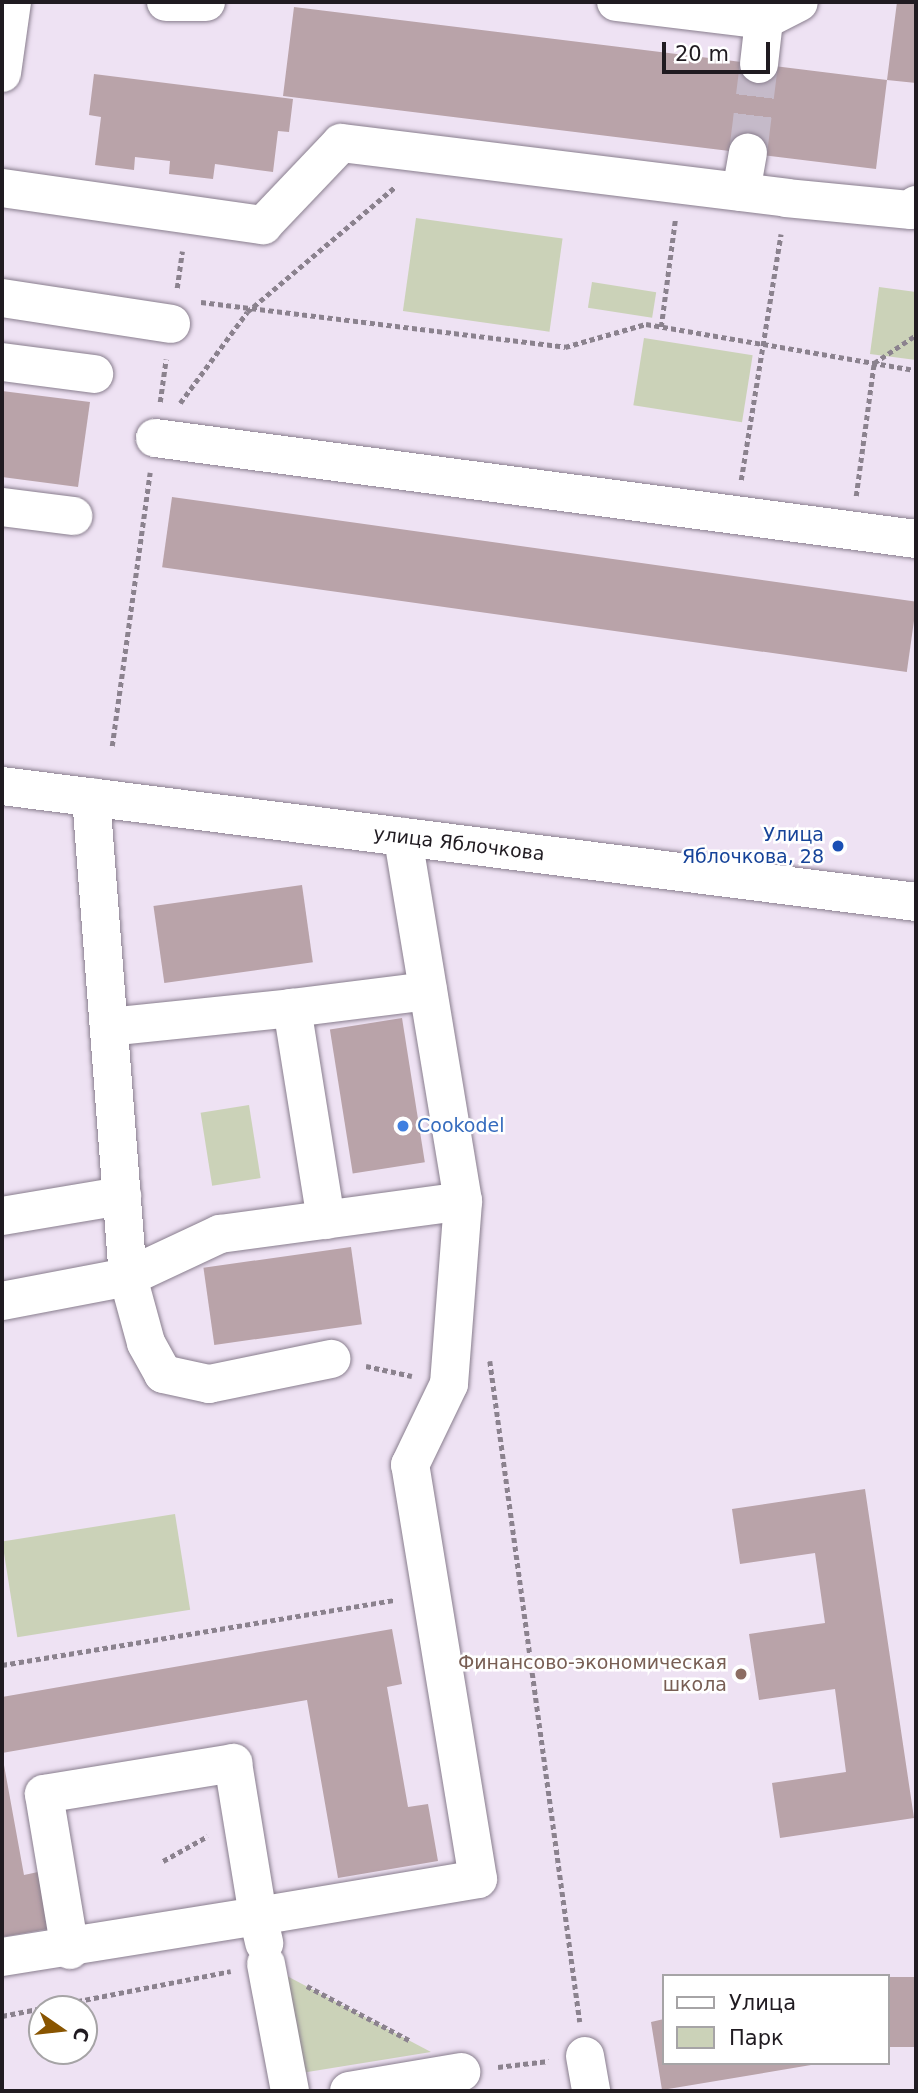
<!DOCTYPE html>
<html>
<head>
<meta charset="utf-8">
<style>
  body { margin:0 }
  #map { position:relative; width:918px; height:2093px; overflow:hidden; background:#eee2f3; font-family:"DejaVu Sans",sans-serif }
  div>[style] { position:absolute }
  .green>* { inset:0; background:#cbd2b8; transform-origin:0 0 }
  .building>* { inset:0; background:#b9a3a9; transform-origin:0 0 }
  .minor-tunnel>* { height:38px; margin-top:-19px; transform-origin:0; background:repeating-linear-gradient(90deg,#c5bac9 0 38px,transparent 0 57px) }
  .path>* { height:4.5px; margin-top:-2.25px; transform-origin:0; background:repeating-linear-gradient(90deg,#8b828e 0 5px,transparent 0 8.5px) }
  .roads { filter:drop-shadow(0 0 2px #897e8e) drop-shadow(0 0 2px #897e8e) }
  .minor>* { height:38px; margin:-19px; padding:0 19px; transform-origin:19px; border-radius:19px; background:#fff }
  .dots>* { width:19px; height:19px; translate:-50% -50%; box-sizing:border-box; border:4px solid #fff; border-radius:50% }
  span { translate:-50% -50%; white-space:nowrap; text-align:center; line-height:1.15; -webkit-text-stroke:5px #fff; paint-order:stroke }
  .transit-label { font-size:19px; color:#164399 }
  .right { translate:-100% -50%; text-align:right }
  .street-label { font-size:19px; color:#201b21 }
  .shop-label { font-size:19px; color:#366cbe }
  .left { translate:0 -50%; text-align:left }
  .education-label { font-size:19px; color:#785e54 }
  .frame { position:absolute; inset:0; border:4px solid #201b21; pointer-events:none }
  .legend { position:absolute; left:662px; top:1974px; width:228px; height:91px; box-sizing:border-box; background:#fff; border:2px solid #a6a4a6; margin:0; padding:9px 12px; list-style:none; font-size:21px; color:#201b21 }
  .legend li { display:flex; align-items:center; gap:14px; height:35px }
  .legend b { width:35px; border:2px solid #a6a4a6 }
  .north { position:absolute; left:28px; top:1995px; width:70px; height:70px; box-sizing:border-box; background:#fff; border:2px solid #a6a4a6; border-radius:50%; rotate:104deg; font-size:19px; font-weight:700; line-height:28px; text-align:center; color:#201b21 }
  .north::after { content:''; display:block; margin:auto; width:24px; height:32px; background:#895501; clip-path:polygon(50% 0,100% 100%,50% 72%,0 100%) }
  .scale { position:absolute; left:662px; top:42px; width:108px; height:32px; box-sizing:border-box; border:4px solid #201b21; border-top:0; padding-left:9px; font-size:21px; line-height:24px; white-space:nowrap; color:#201b21; -webkit-text-stroke:5px #fff; paint-order:stroke }
</style>
</head>
<body>
<div id="map">
  <div class="green">
    <i style="left:416px;top:218px;width:148px;height:94px;rotate:8deg"></i>
    <i style="left:592px;top:282px;width:65px;height:26px;rotate:9deg"></i>
    <i style="clip-path:polygon(879px 287px,916px 292px,916px 360px,870px 354px)"></i>
    <i style="left:644px;top:338px;width:110px;height:68px;rotate:9deg"></i>
    <i style="left:249px;top:1105px;width:74px;height:49px;rotate:81deg"></i>
    <i style="left:175px;top:1514px;width:97px;height:175px;rotate:81deg"></i>
    <i style="clip-path:polygon(268px 1966px,431px 2052px,289px 2075px)"></i>
  </div>
  <div class="building">
    <i style="clip-path:polygon(897px 2px,916px 2px,916px 83px,887px 80px,876px 169px,283px 96px,294px 7px,887px 80px)"></i>
    <i style="clip-path:polygon(94px 74px,293px 99px,289px 132px,278px 131px,273px 172px,215px 164px,213px 179px,169px 174px,170px 161px,135px 157px,134px 170px,95px 165px,101px 117px,89px 115px)"></i>
    <i style="clip-path:polygon(2px 391px,90px 402px,78px 487px,2px 477px)"></i>
    <i style="left:172px;top:497px;width:752px;height:71px;rotate:8deg"></i>
    <i style="left:302px;top:885px;width:78px;height:150px;rotate:82deg"></i>
    <i style="left:402px;top:1018px;width:146px;height:73px;rotate:81deg"></i>
    <i style="left:351px;top:1247px;width:78px;height:149px;rotate:82deg"></i>
    <i style="clip-path:polygon(865px 1489px,914px 1818px,780px 1838px,772px 1783px,846px 1772px,835px 1689px,759px 1700px,749px 1634px,825px 1623px,815px 1553px,740px 1564px,732px 1509px)"></i>
    <i style="clip-path:polygon(392px 1629px,402px 1684px,387px 1687px,408px 1807px,428px 1804px,438px 1861px,338px 1878px,307px 1700px,2px 1753px,2px 1697px)"></i>
    <i style="clip-path:polygon(2px 1754px,24px 1875px,38px 1872px,48px 1929px,2px 1937px)"></i>
    <i style="left:916px;top:1977px;width:70px;height:28px;rotate:90deg"></i>
    <i style="clip-path:polygon(664px 2019px,664px 2063px,811px 2065px,662px 2090px,651px 2022px)"></i>
  </div>
  <div class="minor-tunnel">
    <i style="left:748px;top:153px;width:90px;rotate:-83deg"></i>
  </div>
  <div class="path">
    <i style="left:177px;top:288px;width:37px;rotate:-82deg"></i>
    <i style="left:201px;top:302px;width:367px;rotate:7deg"></i>
    <i style="left:565px;top:347px;width:84px;rotate:-15.9deg"></i>
    <i style="left:646px;top:324px;width:274px;rotate:9.7deg"></i>
    <i style="left:661px;top:327px;width:108px;rotate:-82.5deg"></i>
    <i style="left:160px;top:402px;width:43px;rotate:-82.1deg"></i>
    <i style="left:180px;top:403px;width:113px;rotate:-53.6deg"></i>
    <i style="left:247px;top:312px;width:194px;rotate:-40.2deg"></i>
    <i style="left:741px;top:480px;width:249px;rotate:-80.8deg"></i>
    <i style="left:856px;top:496px;width:134px;rotate:-82.3deg"></i>
    <i style="left:874px;top:363px;width:50px;rotate:-33.7deg"></i>
    <i style="left:112px;top:746px;width:276px;rotate:-82.1deg"></i>
    <i style="left:490px;top:1361px;width:667px;rotate:82.25deg"></i>
    <i style="left:366px;top:1366px;width:47px;rotate:12.3deg"></i>
    <i style="left:2px;top:1665px;width:397px;rotate:-9.4deg"></i>
    <i style="left:163px;top:1861px;width:51px;rotate:-29.1deg"></i>
    <i style="left:307px;top:1986px;width:118px;rotate:27.9deg"></i>
    <i style="left:2px;top:2016px;width:233px;rotate:-11.1deg"></i>
    <i style="left:498px;top:2067px;width:51px;rotate:-6.7deg"></i>
  </div>
  <div class="roads">
    <div class="minor">
      <i style="left:166px;top:2px;width:40px"></i>
      <i style="left:616px;top:2px;width:149px;rotate:6.9deg"></i>
      <i style="left:764px;top:20px;width:18px;rotate:-90deg"></i>
      <i style="left:759px;top:64px;width:44px;rotate:-83.5deg"></i>
      <i style="left:764px;top:20px;width:39px;rotate:-27deg"></i>
      <i style="left:2px;top:73px;width:72px;rotate:-82deg"></i>
      <i style="left:2px;top:188px;width:264px;rotate:8.1deg"></i>
      <i style="left:263px;top:225px;width:113px;rotate:-46.4deg"></i>
      <i style="left:341px;top:143px;width:448px;rotate:7deg"></i>
      <i style="left:786px;top:198px;width:126px;rotate:5.5deg"></i>
      <i style="left:911px;top:210px;width:7px;rotate:-45deg"></i>
      <i style="left:741px;top:192px;width:40px;rotate:-80deg"></i>
      <i style="left:2px;top:298px;width:171px;rotate:8.7deg"></i>
      <i style="left:2px;top:362px;width:93px;rotate:7.4deg"></i>
      <i style="left:155px;top:438px;width:768px;rotate:7.56deg"></i>
      <i style="left:2px;top:507px;width:72px;rotate:7.2deg"></i>
      <i style="left:2px;top:786px;width:921px;rotate:7.23deg"></i>
      <i style="left:91px;top:797px;width:481px;rotate:85.6deg"></i>
      <i style="left:128px;top:1277px;width:68px;rotate:74.7deg"></i>
      <i style="left:146px;top:1343px;width:35px;rotate:61deg"></i>
      <i style="left:163px;top:1374px;width:47px;rotate:12.3deg"></i>
      <i style="left:209px;top:1384px;width:125px;rotate:-11.6deg"></i>
      <i style="left:109px;top:1027px;width:184px;rotate:-5.9deg"></i>
      <i style="left:2px;top:1216px;width:122px;rotate:-9.5deg"></i>
      <i style="left:326px;top:1220px;width:215px;rotate:-99.1deg"></i>
      <i style="left:292px;top:1008px;width:137px;rotate:-7.1deg"></i>
      <i style="left:2px;top:1301px;width:128px;rotate:-10.8deg"></i>
      <i style="left:128px;top:1277px;width:102px;rotate:-25.1deg"></i>
      <i style="left:220px;top:1234px;width:245px;rotate:-7.7deg"></i>
      <i style="left:463px;top:1201px;width:369px;rotate:-99.4deg"></i>
      <i style="left:70px;top:1950px;width:158px;rotate:-99.5deg"></i>
      <i style="left:44px;top:1794px;width:192px;rotate:-9.3deg"></i>
      <i style="left:233px;top:1763px;width:155px;rotate:80.7deg"></i>
      <i style="left:258px;top:1916px;width:223px;rotate:-9.5deg"></i>
      <i style="left:478px;top:1879px;width:420px;rotate:-99.3deg"></i>
      <i style="left:410px;top:1465px;width:90px;rotate:-64.3deg"></i>
      <i style="left:449px;top:1384px;width:184px;rotate:-85.6deg"></i>
      <i style="left:2px;top:1957px;width:259px;rotate:-9.1deg"></i>
      <i style="left:258px;top:1916px;width:28px;rotate:77deg"></i>
      <i style="left:266px;top:1964px;width:129px;rotate:79.3deg"></i>
      <i style="left:585px;top:2056px;width:36px;rotate:80deg"></i>
      <i style="left:349px;top:2091px;width:114px;rotate:-9.6deg"></i>
    </div>
  </div>
  <div class="dots">
    <i style="left:838px;top:846px;background:#1a4fb4"></i>
    <i style="left:403px;top:1126px;background:#3f7fe0"></i>
    <i style="left:741px;top:1674px;background:#8d6e63"></i>
  </div>
  <div class="transit-label">
    <span class="right" style="left:824px;top:846px">Улица<br>Яблочкова, 28</span>
  </div>
  <div class="street-label">
    <span style="left:459px;top:844px;rotate:7deg">улица Яблочкова</span>
  </div>
  <div class="shop-label">
    <span class="left" style="left:417px;top:1126px">Cookodel</span>
  </div>
  <div class="education-label">
    <span class="right" style="left:727px;top:1674px">Финансово-экономическая<br>школа</span>
  </div>
  <div class="frame"></div>
  <ul class="legend">
  <li><b style="height:9px;background:#fff"></b>Улица</li>
  <li><b style="height:19px;background:#cbd2b8"></b>Парк</li>
  </ul>
  <div class="north">С</div>
  <div class="scale">20 m</div>
</div>
</body>
</html>
